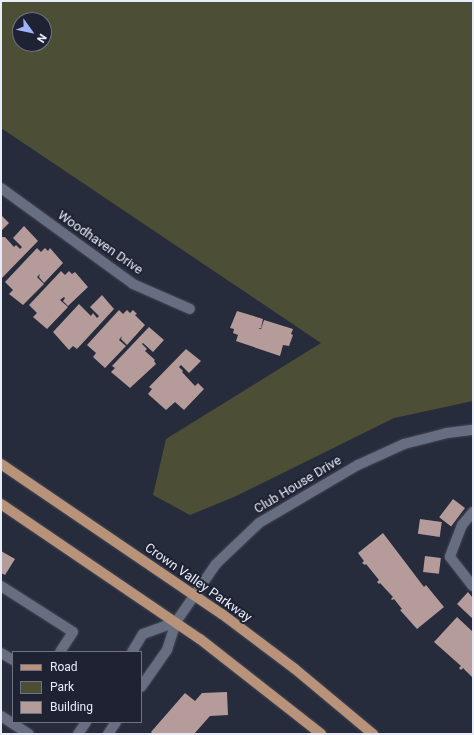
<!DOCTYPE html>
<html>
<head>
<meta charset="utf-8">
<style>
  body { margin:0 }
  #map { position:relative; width:474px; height:735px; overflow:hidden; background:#272c3d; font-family:Roboto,sans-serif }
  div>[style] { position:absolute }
  .green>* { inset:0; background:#4c4e35 }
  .building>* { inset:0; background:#b59b9a; transform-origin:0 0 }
  .roads { filter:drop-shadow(0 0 1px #444856) drop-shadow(0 0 1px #444856) }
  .minor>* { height:10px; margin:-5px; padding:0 5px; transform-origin:5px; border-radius:5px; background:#686e82 }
  .major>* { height:10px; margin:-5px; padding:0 5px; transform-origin:5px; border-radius:5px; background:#b99379 }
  span { translate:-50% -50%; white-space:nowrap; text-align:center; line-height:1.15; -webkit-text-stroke:4px #1e2232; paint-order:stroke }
  .street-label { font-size:13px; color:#e9edf8 }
  .frame { position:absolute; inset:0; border:2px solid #e9edf8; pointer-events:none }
  .legend { position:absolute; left:12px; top:651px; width:130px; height:72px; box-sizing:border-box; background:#1e2232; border:1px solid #6f7381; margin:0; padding:5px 7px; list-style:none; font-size:12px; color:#e9edf8 }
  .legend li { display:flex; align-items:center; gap:8px; height:20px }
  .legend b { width:20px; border:1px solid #6f7381 }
  .north { position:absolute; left:12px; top:12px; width:40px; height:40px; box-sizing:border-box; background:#1e2232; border:1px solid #6f7381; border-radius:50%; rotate:123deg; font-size:11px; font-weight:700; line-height:16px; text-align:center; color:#e9edf8 }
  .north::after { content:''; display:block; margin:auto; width:14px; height:18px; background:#9eb3fd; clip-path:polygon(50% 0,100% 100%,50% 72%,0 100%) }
</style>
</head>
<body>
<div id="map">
  <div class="green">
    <i style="clip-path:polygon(evenodd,1px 1px,473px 1px,473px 401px,394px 418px,234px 497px,190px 515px,153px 495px,166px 439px,321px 343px,1px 128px,1px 1px,20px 20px,44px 20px,44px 44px,20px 44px,20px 20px)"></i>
  </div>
  <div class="building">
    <i style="clip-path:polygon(1px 215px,9px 223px,1px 231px)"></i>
    <i style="clip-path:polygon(24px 226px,38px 241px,1px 279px,1px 237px,5px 237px,14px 247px,16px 245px,20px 249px,22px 247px,13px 238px)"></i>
    <i style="clip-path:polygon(37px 248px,41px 252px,45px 248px,48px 251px,50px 248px,63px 263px,44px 283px,39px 277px,40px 274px,37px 277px,44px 284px,23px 305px,9px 294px,13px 290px,5px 282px)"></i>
    <i style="clip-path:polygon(61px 271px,65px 275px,69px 271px,72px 274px,75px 272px,88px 287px,68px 306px,63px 301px,65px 298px,64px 297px,60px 300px,68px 307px,47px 329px,33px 317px,37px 313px,29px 305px)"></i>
    <i style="clip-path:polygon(102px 295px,114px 309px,77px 349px,73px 346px,69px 350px,53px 332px,79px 304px,91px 316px,93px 313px,97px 318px,99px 316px,90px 307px)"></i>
    <i style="clip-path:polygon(119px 310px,123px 314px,127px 310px,130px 313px,133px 310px,137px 314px,135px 315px,145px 325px,127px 345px,121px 339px,122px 336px,119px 340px,126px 346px,105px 368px,93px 357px,96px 353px,87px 345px)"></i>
    <i style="clip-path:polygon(237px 311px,263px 319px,261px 328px,258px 328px,261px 329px,264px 320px,293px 329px,291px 334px,293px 335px,289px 346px,283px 345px,280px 356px,236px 341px,238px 335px,233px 333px,234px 329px,230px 328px)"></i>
    <i style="clip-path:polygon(149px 327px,164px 340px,153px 352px,143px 343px,142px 344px,147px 349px,145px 351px,155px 360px,154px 361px,156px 364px,130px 388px,111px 372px,115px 368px,112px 366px)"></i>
    <i style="clip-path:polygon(186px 349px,201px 361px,189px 373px,181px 365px,179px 367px,183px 371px,182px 372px,195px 386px,198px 383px,204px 389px,184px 410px,175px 402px,166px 410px,148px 394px,152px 389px,149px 387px)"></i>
    <i style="left:453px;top:499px;width:15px;height:23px;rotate:37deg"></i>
    <i style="left:420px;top:519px;width:22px;height:15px;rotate:8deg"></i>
    <i style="clip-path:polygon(383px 533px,424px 587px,426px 585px,444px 607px,417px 629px,400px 610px,402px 609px,394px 599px,392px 600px,391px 599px,393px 597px,380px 583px,379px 584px,377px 582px,379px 580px,366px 564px,365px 565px,362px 563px,364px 561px,358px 553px)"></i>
    <i style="clip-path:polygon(1px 551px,15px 559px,5px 575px,1px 573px)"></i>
    <i style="left:425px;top:556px;width:16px;height:16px;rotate:7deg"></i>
    <i style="clip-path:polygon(468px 592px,473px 598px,473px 619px,457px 604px)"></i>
    <i style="clip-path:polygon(457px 617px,473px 632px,473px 678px,463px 668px,461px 670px,459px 668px,461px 666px,434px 642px)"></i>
    <i style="clip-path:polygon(227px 692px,228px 715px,210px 716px,194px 734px,153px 734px,151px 732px,185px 693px,195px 701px,202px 693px)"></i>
  </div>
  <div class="roads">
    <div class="minor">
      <i style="left:1px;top:188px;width:163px;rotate:36deg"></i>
      <i style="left:133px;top:284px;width:62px;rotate:23.7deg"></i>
      <i style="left:473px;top:512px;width:17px;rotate:130deg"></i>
      <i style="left:462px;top:525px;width:34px;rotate:111deg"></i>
      <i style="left:450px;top:557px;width:37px;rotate:52deg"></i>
      <i style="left:1px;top:586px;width:85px;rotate:32.6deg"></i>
      <i style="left:73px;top:632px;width:24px;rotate:123deg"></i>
      <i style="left:132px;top:652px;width:21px;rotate:-59deg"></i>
      <i style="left:143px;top:634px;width:35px;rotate:-20deg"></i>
      <i style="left:1px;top:653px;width:14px;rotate:30deg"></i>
      <i style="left:141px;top:687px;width:45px;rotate:-54.9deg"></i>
      <i style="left:167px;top:650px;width:29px;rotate:-72deg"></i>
      <i style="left:176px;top:622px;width:70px;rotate:-55.4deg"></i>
      <i style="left:216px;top:564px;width:59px;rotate:-43.6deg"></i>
      <i style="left:259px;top:523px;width:115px;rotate:-30.4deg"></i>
      <i style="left:358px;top:465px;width:51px;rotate:-24.5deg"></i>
      <i style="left:404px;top:444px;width:44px;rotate:-14.3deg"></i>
      <i style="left:447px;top:433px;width:26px;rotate:-7deg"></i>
      <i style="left:1px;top:716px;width:33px;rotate:33deg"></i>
      <i style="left:78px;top:734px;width:14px;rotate:-56deg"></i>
      <i style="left:108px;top:734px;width:14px;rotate:-56deg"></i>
    </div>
    <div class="major">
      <i style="left:1px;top:464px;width:267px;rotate:34.2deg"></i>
      <i style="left:222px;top:614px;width:91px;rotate:37deg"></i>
      <i style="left:295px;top:669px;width:102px;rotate:39.8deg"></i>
      <i style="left:1px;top:504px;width:240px;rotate:34.2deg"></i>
      <i style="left:200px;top:639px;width:154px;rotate:38.1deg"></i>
    </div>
  </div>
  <div class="street-label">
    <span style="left:100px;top:243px;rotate:35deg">Woodhaven Drive</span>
    <span style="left:298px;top:485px;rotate:-31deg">Club House Drive</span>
    <span style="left:198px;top:583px;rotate:35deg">Crown Valley Parkway</span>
  </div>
  <div class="frame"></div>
  <ul class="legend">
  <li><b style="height:5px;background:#b99379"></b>Road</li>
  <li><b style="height:11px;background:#4c4e35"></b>Park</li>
  <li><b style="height:11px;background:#b59b9a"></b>Building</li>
  </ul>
  <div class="north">N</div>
</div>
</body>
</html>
